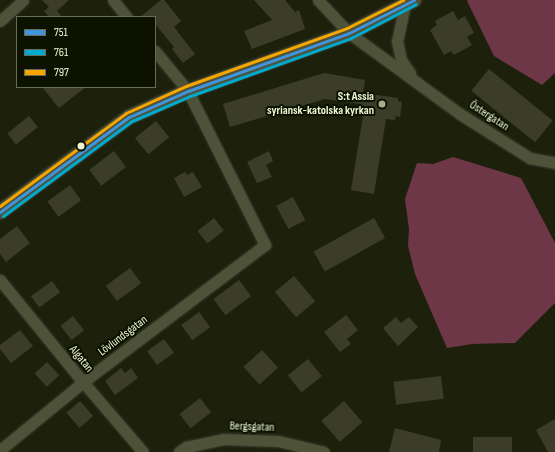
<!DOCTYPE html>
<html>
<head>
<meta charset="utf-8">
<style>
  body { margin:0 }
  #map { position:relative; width:555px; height:452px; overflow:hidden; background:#1d210c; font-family:"Sofia Sans Condensed",sans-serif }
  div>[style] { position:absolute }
  .forest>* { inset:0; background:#6d3747 }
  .building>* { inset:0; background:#3b3d28; transform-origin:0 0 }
  .roads { filter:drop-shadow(0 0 1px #3a3e2d) drop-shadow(0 0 1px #3a3e2d) }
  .minor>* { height:11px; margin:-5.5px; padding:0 5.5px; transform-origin:5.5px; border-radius:5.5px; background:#4d5238 }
  .tertiary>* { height:14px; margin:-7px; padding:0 7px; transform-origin:7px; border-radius:7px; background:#4d5238 }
  .bus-1>* { height:3px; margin:-1.5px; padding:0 1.5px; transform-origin:1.5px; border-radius:1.5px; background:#4094de }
  .bus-2>* { height:3px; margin:-1.5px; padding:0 1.5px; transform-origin:1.5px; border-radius:1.5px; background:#00a9ce }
  .bus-3>* { height:3px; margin:-1.5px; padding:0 1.5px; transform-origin:1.5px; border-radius:1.5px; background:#f7a600 }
  .dots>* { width:11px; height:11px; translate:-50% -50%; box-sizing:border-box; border:2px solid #0c1100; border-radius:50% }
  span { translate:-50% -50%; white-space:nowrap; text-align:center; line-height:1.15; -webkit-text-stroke:4px #0c1100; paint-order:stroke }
  .poi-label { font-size:12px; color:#edf7d3; font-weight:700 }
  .right { translate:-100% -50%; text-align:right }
  .street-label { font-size:12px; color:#edf7d3 }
  .legend { position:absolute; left:16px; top:16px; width:140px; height:72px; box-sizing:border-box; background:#0c1100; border:1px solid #666d54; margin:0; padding:5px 7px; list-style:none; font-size:12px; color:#edf7d3 }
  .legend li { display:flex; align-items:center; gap:8px; height:20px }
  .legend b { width:20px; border:1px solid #666d54 }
</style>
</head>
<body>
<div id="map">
  <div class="forest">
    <i style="clip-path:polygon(468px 0,555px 0,555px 73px,542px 85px,494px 56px,467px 1px)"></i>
    <i style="clip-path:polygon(453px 157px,521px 178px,555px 243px,555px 303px,515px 343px,472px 344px,447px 348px,415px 274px,408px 246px,409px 229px,405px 199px,417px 163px,433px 164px)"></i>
  </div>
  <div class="building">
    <i style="clip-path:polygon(42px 0,69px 0,57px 11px,62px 17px,49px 17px,44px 11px,49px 7px)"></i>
    <i style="clip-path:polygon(161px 0,164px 0,181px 21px,174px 27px,195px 54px,183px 63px,172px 49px,174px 47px,155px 24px,155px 17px,140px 17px)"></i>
    <i style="clip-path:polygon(254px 0,285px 0,295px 12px,299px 10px,305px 29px,252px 49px,244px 31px,272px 20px)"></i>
    <i style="clip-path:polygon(453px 11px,458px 20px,465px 16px,474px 33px,467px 37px,472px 45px,454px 55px,451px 51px,444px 55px,430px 30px,437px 25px,435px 21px)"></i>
    <i style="left:489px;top:69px;width:82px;height:28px;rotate:39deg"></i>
    <i style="clip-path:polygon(324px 73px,365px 80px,363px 93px,398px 98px,398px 101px,402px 102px,400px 117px,396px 116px,395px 120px,386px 119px,374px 194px,351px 190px,363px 116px,360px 115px,361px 104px,325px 99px,230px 127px,223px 104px)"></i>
    <i style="clip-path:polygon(42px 87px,86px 87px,59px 108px)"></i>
    <i style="left:29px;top:116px;width:14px;height:28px;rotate:51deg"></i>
    <i style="left:156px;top:121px;width:21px;height:27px;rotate:51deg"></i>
    <i style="left:114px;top:151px;width:20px;height:31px;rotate:53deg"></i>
    <i style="clip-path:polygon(269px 151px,273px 161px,266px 165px,272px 177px,257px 183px,247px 162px)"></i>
    <i style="clip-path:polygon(185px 172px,187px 175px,193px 172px,202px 187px,184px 197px,174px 178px)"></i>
    <i style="left:70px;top:185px;width:19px;height:28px;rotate:54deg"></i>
    <i style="left:293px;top:197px;width:26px;height:19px;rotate:62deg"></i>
    <i style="left:214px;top:218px;width:16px;height:21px;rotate:52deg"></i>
    <i style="left:374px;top:218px;width:23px;height:69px;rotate:61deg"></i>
    <i style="clip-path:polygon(17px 226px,30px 243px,6px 262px,0 254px,0 239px)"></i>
    <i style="left:130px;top:268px;width:19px;height:30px;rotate:54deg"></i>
    <i style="left:294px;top:276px;width:33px;height:25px;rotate:50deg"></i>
    <i style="left:239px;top:280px;width:20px;height:32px;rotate:53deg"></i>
    <i style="left:52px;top:281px;width:14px;height:26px;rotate:54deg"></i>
    <i style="left:199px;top:312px;width:19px;height:22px;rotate:54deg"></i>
    <i style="clip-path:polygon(346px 315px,358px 330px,347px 339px,351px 344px,340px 352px,324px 332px)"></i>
    <i style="left:73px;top:316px;width:18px;height:16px;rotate:52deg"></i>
    <i style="clip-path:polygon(396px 317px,401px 323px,409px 317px,418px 327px,398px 346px,383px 328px)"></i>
    <i style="clip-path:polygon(20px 330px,33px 346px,11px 363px,0 349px,0 345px)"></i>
    <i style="left:164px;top:339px;width:17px;height:21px;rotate:54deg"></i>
    <i style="left:262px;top:350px;width:24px;height:25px;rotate:48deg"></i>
    <i style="left:308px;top:359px;width:22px;height:26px;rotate:51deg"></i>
    <i style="left:47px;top:362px;width:18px;height:17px;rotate:47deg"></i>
    <i style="clip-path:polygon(121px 368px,125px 373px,131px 368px,138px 378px,115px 395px,105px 381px)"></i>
    <i style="left:441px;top:376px;width:23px;height:48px;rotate:83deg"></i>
    <i style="left:200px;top:398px;width:18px;height:26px;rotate:52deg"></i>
    <i style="left:80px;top:401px;width:20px;height:18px;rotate:49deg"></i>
    <i style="left:344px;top:401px;width:28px;height:30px;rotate:49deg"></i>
    <i style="clip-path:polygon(555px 419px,555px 452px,548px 452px,536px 430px)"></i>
    <i style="clip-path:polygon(395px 428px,441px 440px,439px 452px,389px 452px)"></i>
    <i style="left:473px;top:437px;width:39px;height:15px"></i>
  </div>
  <div class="roads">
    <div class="minor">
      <i style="left:113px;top:0;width:22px;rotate:51deg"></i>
      <i style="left:318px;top:0;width:45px;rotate:46.8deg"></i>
      <i style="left:349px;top:33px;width:137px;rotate:36.1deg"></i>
      <i style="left:460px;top:114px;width:83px;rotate:32.2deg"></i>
      <i style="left:530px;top:158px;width:25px;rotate:11deg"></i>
      <i style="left:405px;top:4px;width:38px;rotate:102deg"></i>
      <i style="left:397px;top:41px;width:19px;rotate:78deg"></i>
      <i style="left:401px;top:60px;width:16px;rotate:55deg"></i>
      <i style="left:0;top:21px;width:31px;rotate:-42deg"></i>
      <i style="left:0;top:280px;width:132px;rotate:50.9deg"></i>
      <i style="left:83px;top:382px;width:92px;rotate:49.4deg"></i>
      <i style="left:0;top:450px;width:107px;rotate:-39.3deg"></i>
      <i style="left:83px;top:382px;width:228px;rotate:-37deg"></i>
      <i style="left:265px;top:245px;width:172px;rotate:-116.6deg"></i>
      <i style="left:188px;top:91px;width:52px;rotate:-129.5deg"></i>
      <i style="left:179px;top:452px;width:9px;rotate:-36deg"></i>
      <i style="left:186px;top:447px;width:38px;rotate:-12deg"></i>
      <i style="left:223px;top:439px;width:55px;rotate:2.1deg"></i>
      <i style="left:278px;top:441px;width:47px;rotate:13.4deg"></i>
    </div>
    <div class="tertiary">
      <i style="left:0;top:212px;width:160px;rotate:-36.4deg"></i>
      <i style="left:129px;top:117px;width:64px;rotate:-23.8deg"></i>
      <i style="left:188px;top:91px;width:171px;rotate:-19.8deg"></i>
      <i style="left:349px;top:33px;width:73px;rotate:-26.9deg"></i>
    </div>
  </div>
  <div class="bus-1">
    <i style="left:0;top:212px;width:160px;rotate:-36.4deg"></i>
    <i style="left:129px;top:117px;width:64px;rotate:-23.8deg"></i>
    <i style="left:188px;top:91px;width:171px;rotate:-19.8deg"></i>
    <i style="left:349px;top:33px;width:73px;rotate:-26.9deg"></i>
  </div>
  <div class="bus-2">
    <i style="left:3px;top:216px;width:160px;rotate:-36.4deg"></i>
    <i style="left:132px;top:121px;width:63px;rotate:-23.3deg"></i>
    <i style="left:190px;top:96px;width:171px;rotate:-19.8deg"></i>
    <i style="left:351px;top:38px;width:73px;rotate:-27.6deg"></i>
  </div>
  <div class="bus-3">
    <i style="left:0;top:206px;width:157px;rotate:-36.4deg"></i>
    <i style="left:126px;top:113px;width:66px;rotate:-24.2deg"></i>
    <i style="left:186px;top:86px;width:171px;rotate:-19.8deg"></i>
    <i style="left:347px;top:28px;width:63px;rotate:-26.6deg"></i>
  </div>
  <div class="dots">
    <i style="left:382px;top:104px;background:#a4ac8d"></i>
    <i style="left:81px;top:146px;background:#edf7d3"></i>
  </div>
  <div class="poi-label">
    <span class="right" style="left:374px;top:104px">S:t Assia<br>syriansk-katolska kyrkan</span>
  </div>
  <div class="street-label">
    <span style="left:489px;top:116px;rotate:33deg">Östergatan</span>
    <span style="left:123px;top:336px;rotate:-37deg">Lövlundsgatan</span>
    <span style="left:81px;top:359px;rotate:51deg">Algatan</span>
    <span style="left:252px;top:427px;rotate:2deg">Bergsgatan</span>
  </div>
  <ul class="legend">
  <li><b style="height:5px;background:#4094de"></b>751</li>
  <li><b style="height:5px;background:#00a9ce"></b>761</li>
  <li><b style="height:5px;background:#f7a600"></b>797</li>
  </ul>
</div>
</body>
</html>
